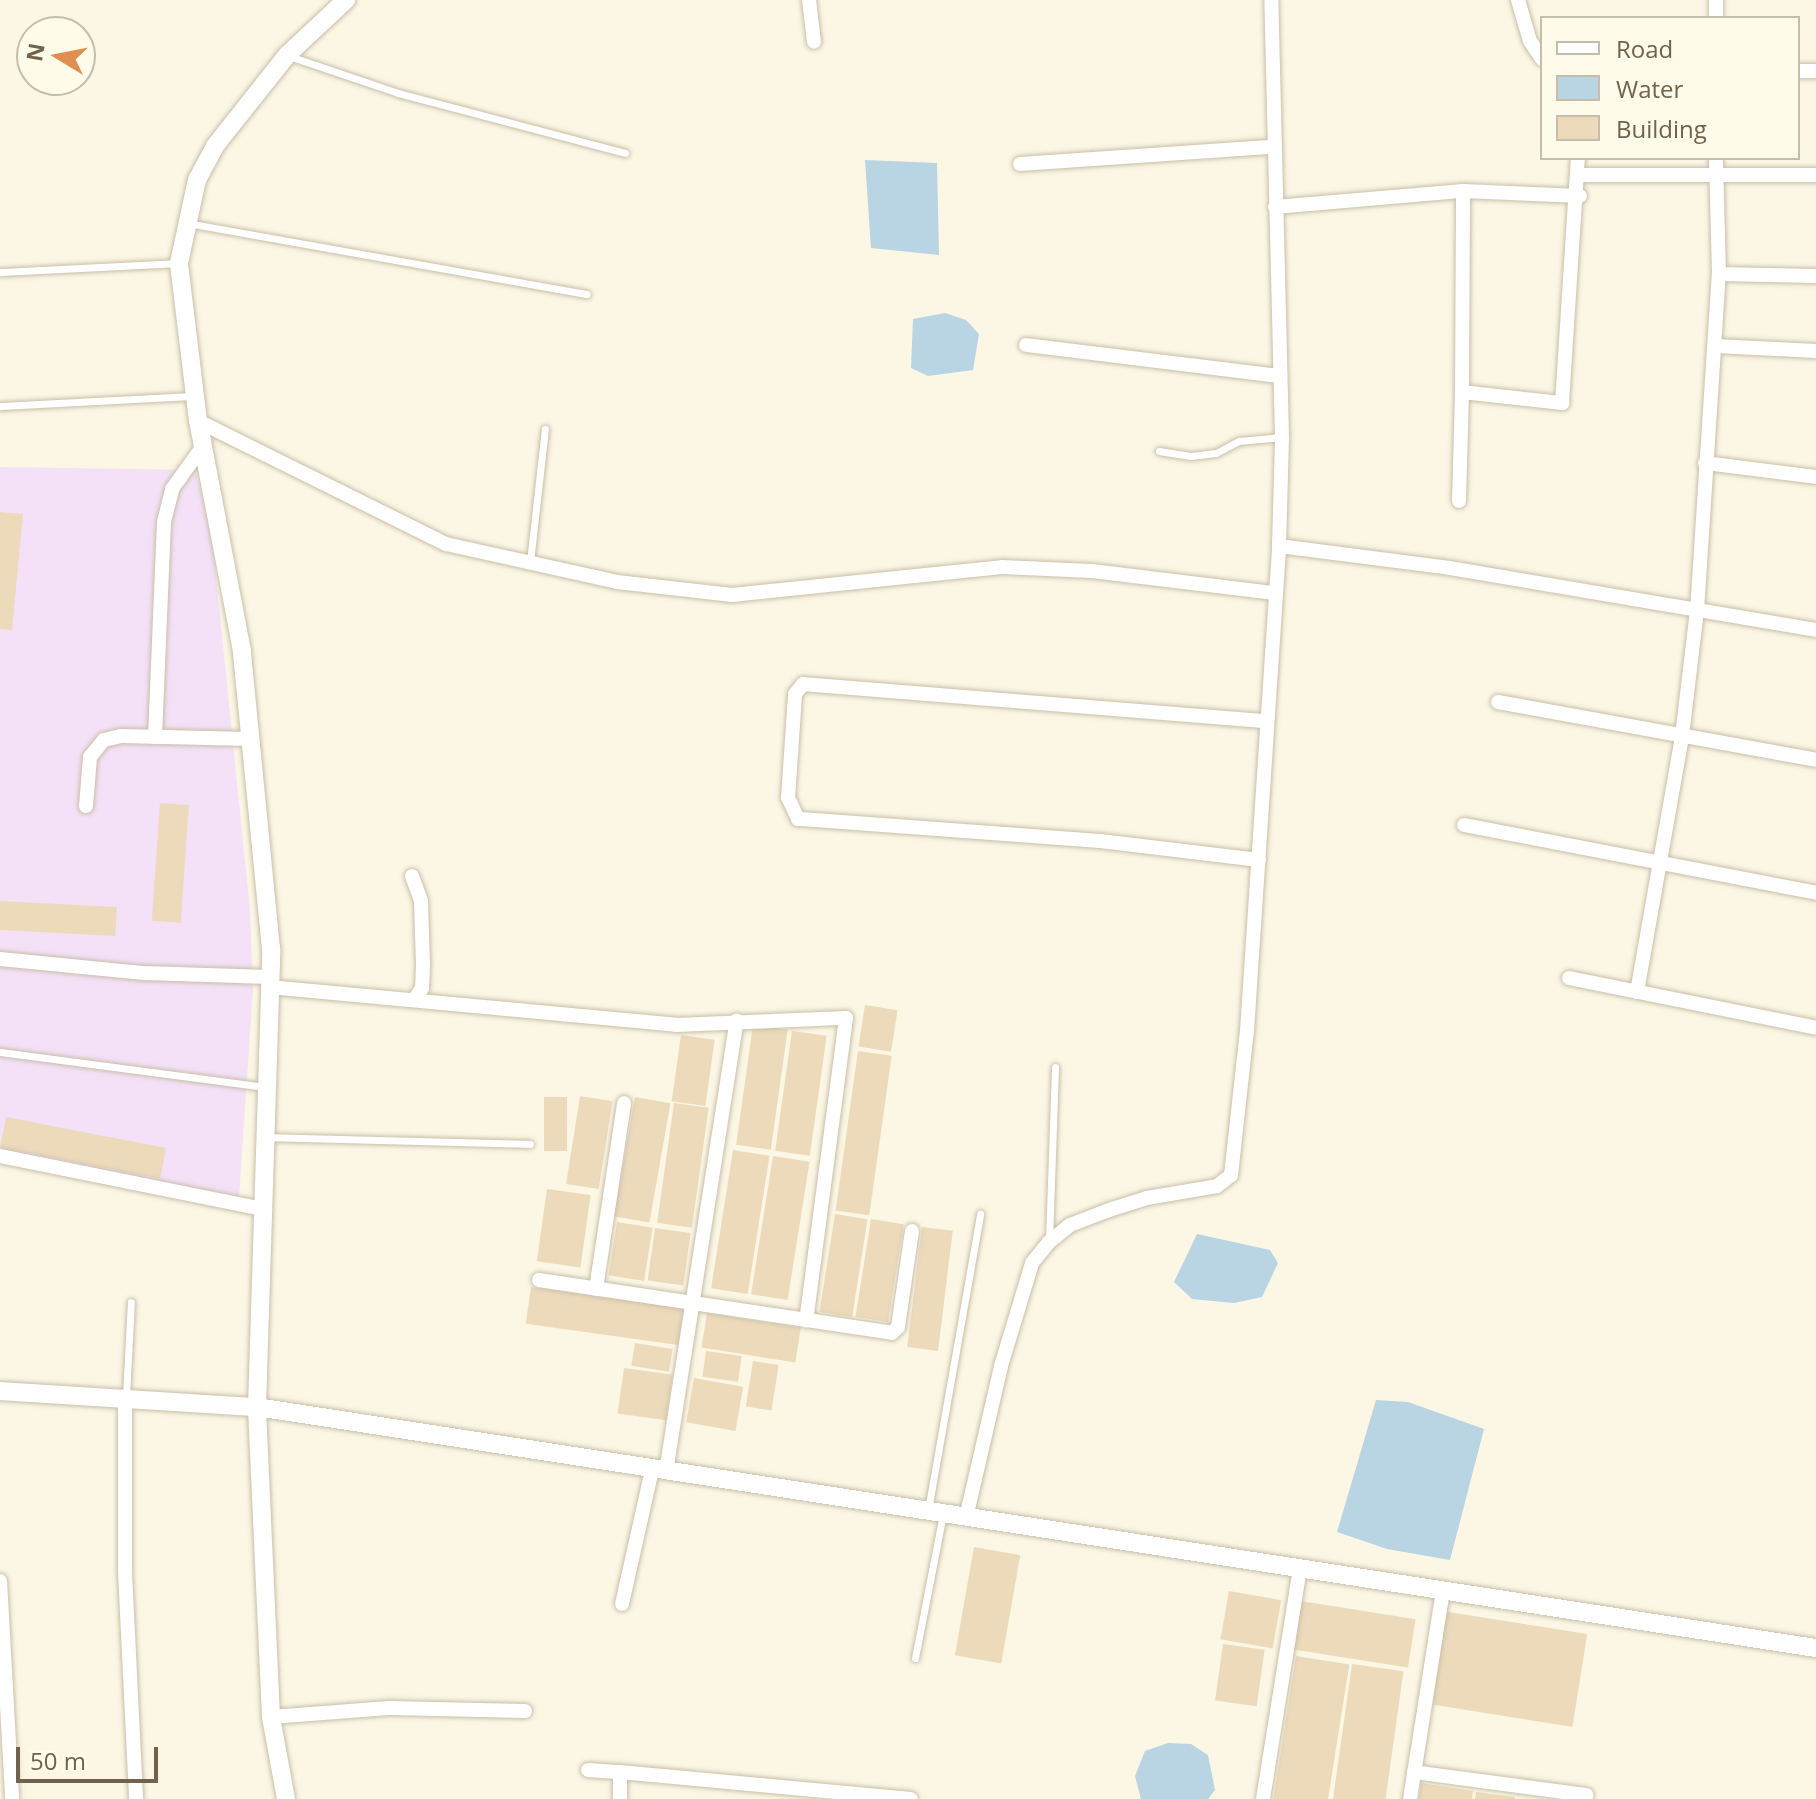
<!DOCTYPE html>
<html>
<head>
<meta charset="utf-8">
<style>
  body { margin:0 }
  #map { position:relative; width:1816px; height:1799px; overflow:hidden; background:#fbf7e4; font-family:"Open Sans",sans-serif }
  div>[style] { position:absolute }
  .education>* { inset:0; background:#f4e1f7 }
  .water>* { inset:0; background:#b9d4e3 }
  .building>* { inset:0; background:#ecdabb; transform-origin:0 0 }
  .roads { filter:drop-shadow(0 0 2px #c9bea9) drop-shadow(0 0 2px #c9bea9) }
  .service>* { height:7px; margin:-3.5px; padding:0 3.5px; transform-origin:3.5px; border-radius:3.5px; background:#fff }
  .minor>* { height:14px; margin:-7px; padding:0 7px; transform-origin:7px; border-radius:7px; background:#fff }
  .tertiary>* { height:18px; margin:-9px; padding:0 9px; transform-origin:9px; border-radius:9px; background:#fff }
  span { translate:-50% -50%; white-space:nowrap; text-align:center; line-height:1.15; -webkit-text-stroke:8px #fefbea; paint-order:stroke }
  .legend { position:absolute; left:1540px; top:16px; width:260px; height:144px; box-sizing:border-box; background:#fefbea; border:2px solid #c6beaa; margin:0; padding:10px 14px; list-style:none; font-size:24px; color:#72624b }
  .legend li { display:flex; align-items:center; gap:16px; height:40px }
  .legend b { width:40px; border:2px solid #c6beaa }
  .north { position:absolute; left:16px; top:16px; width:80px; height:80px; box-sizing:border-box; background:#fefbea; border:2px solid #c6beaa; border-radius:50%; rotate:280deg; font-size:22px; font-weight:700; line-height:32px; text-align:center; color:#72624b }
  .north::after { content:''; display:block; margin:auto; width:28px; height:36px; background:#df8f4e; clip-path:polygon(50% 0,100% 100%,50% 72%,0 100%) }
  .scale { position:absolute; left:16px; top:1747px; width:142px; height:36px; box-sizing:border-box; border:4px solid #72624b; border-top:0; padding-left:10px; font-size:24px; line-height:28px; white-space:nowrap; color:#72624b; -webkit-text-stroke:6px #fefbea; paint-order:stroke }
</style>
</head>
<body>
<div id="map">
  <div class="education">
    <i style="clip-path:polygon(0 467px,195px 470px,211px 528px,250px 910px,253px 990px,239px 1197px,0 1149px)"></i>
  </div>
  <div class="water">
    <i style="clip-path:polygon(865px 160px,937px 163px,939px 255px,871px 248px)"></i>
    <i style="clip-path:polygon(945px 313px,966px 320px,979px 334px,973px 370px,928px 376px,911px 368px,913px 319px)"></i>
    <i style="clip-path:polygon(1197px 1234px,1270px 1250px,1278px 1263px,1262px 1297px,1234px 1303px,1192px 1299px,1174px 1282px)"></i>
    <i style="clip-path:polygon(1376px 1400px,1408px 1402px,1484px 1429px,1450px 1560px,1387px 1549px,1337px 1532px)"></i>
    <i style="clip-path:polygon(1168px 1743px,1191px 1744px,1208px 1755px,1215px 1790px,1208px 1799px,1141px 1799px,1135px 1776px,1145px 1751px)"></i>
  </div>
  <div class="building">
    <i style="clip-path:polygon(0 512px,23px 514px,12px 630px,0 629px)"></i>
    <i style="left:160px;top:803px;width:29px;height:118px;rotate:4deg"></i>
    <i style="left:0;top:901px;width:117px;height:29px;rotate:3deg"></i>
    <i style="left:865px;top:1005px;width:33px;height:42px;rotate:9deg"></i>
    <i style="left:753px;top:1025px;width:35px;height:121px;rotate:8deg"></i>
    <i style="left:792px;top:1031px;width:35px;height:121px;rotate:8deg"></i>
    <i style="left:681px;top:1035px;width:34px;height:67px;rotate:8deg"></i>
    <i style="left:858px;top:1051px;width:34px;height:161px;rotate:8deg"></i>
    <i style="left:580px;top:1096px;width:33px;height:89px;rotate:9deg"></i>
    <i style="left:544px;top:1097px;width:23px;height:54px"></i>
    <i style="left:635px;top:1097px;width:36px;height:121px;rotate:10deg"></i>
    <i style="left:674px;top:1103px;width:35px;height:121px;rotate:8deg"></i>
    <i style="left:6px;top:1117px;width:163px;height:31px;rotate:11deg"></i>
    <i style="left:733px;top:1150px;width:37px;height:140px;rotate:9deg"></i>
    <i style="left:773px;top:1156px;width:37px;height:140px;rotate:9deg"></i>
    <i style="left:547px;top:1189px;width:44px;height:73px;rotate:8deg"></i>
    <i style="left:835px;top:1214px;width:33px;height:99px;rotate:9deg"></i>
    <i style="left:871px;top:1219px;width:33px;height:99px;rotate:9deg"></i>
    <i style="left:617px;top:1222px;width:36px;height:54px;rotate:9deg"></i>
    <i style="left:922px;top:1227px;width:31px;height:121px;rotate:7deg"></i>
    <i style="left:655px;top:1228px;width:36px;height:53px;rotate:8deg"></i>
    <i style="left:531px;top:1287px;width:154px;height:37px;rotate:8deg"></i>
    <i style="left:707px;top:1313px;width:95px;height:35px;rotate:9deg"></i>
    <i style="left:635px;top:1343px;width:38px;height:23px;rotate:9deg"></i>
    <i style="left:706px;top:1351px;width:36px;height:26px;rotate:8deg"></i>
    <i style="left:753px;top:1361px;width:26px;height:46px;rotate:9deg"></i>
    <i style="left:624px;top:1368px;width:49px;height:46px;rotate:8deg"></i>
    <i style="left:694px;top:1378px;width:50px;height:45px;rotate:10deg"></i>
    <i style="left:974px;top:1547px;width:47px;height:110px;rotate:10deg"></i>
    <i style="left:1229px;top:1591px;width:53px;height:49px;rotate:10deg"></i>
    <i style="left:1301px;top:1601px;width:116px;height:49px;rotate:9deg"></i>
    <i style="left:1442px;top:1611px;width:147px;height:94px;rotate:9deg"></i>
    <i style="left:1223px;top:1644px;width:42px;height:57px;rotate:8deg"></i>
    <i style="left:1296px;top:1656px;width:54px;height:145px;rotate:9deg"></i>
    <i style="left:1352px;top:1664px;width:52px;height:136px;rotate:8deg"></i>
    <i style="clip-path:polygon(1421px 1783px,1473px 1791px,1472px 1799px,1419px 1799px)"></i>
    <i style="clip-path:polygon(1476px 1792px,1515px 1797px,1515px 1799px,1475px 1799px)"></i>
  </div>
  <div class="roads">
    <div class="service">
      <i style="left:289px;top:56px;width:115px;rotate:18.7deg"></i>
      <i style="left:398px;top:93px;width:235px;rotate:14.8deg"></i>
      <i style="left:187px;top:223px;width:406px;rotate:10.1deg"></i>
      <i style="left:0;top:272px;width:176px;rotate:-2.9deg"></i>
      <i style="left:0;top:406px;width:193px;rotate:-3deg"></i>
      <i style="left:1159px;top:451px;width:32px;rotate:9deg"></i>
      <i style="left:1191px;top:456px;width:25px;rotate:-7deg"></i>
      <i style="left:1216px;top:453px;width:26px;rotate:-28deg"></i>
      <i style="left:1239px;top:441px;width:43px;rotate:-5.3deg"></i>
      <i style="left:530px;top:562px;width:134px;rotate:-83.6deg"></i>
      <i style="left:0;top:1052px;width:268px;rotate:7.5deg"></i>
      <i style="left:267px;top:1137px;width:263px;rotate:1.5deg"></i>
      <i style="left:1049px;top:1240px;width:173px;rotate:-88deg"></i>
      <i style="left:126px;top:1396px;width:94px;rotate:-87deg"></i>
      <i style="left:928px;top:1510px;width:301px;rotate:-80deg"></i>
      <i style="left:915px;top:1658px;width:147px;rotate:-79deg"></i>
    </div>
    <div class="minor">
      <i style="left:809px;top:0;width:42px;rotate:83.2deg"></i>
      <i style="left:1518px;top:0;width:43px;rotate:73.7deg"></i>
      <i style="left:1530px;top:41px;width:22px;rotate:56deg"></i>
      <i style="left:1716px;top:0;width:18px;rotate:90deg"></i>
      <i style="left:1798px;top:71px;width:18px"></i>
      <i style="left:1020px;top:164px;width:253px;rotate:-3.9deg"></i>
      <i style="left:1580px;top:175px;width:236px"></i>
      <i style="left:1275px;top:207px;width:189px;rotate:-4.9deg"></i>
      <i style="left:1463px;top:191px;width:117px;rotate:2.4deg"></i>
      <i style="left:1719px;top:274px;width:97px;rotate:1.2deg"></i>
      <i style="left:1026px;top:345px;width:256px;rotate:7deg"></i>
      <i style="left:1715px;top:346px;width:101px;rotate:2.8deg"></i>
      <i style="left:1462px;top:392px;width:201px;rotate:-89.7deg"></i>
      <i style="left:198px;top:421px;width:277px;rotate:26.4deg"></i>
      <i style="left:446px;top:544px;width:175px;rotate:12.5deg"></i>
      <i style="left:617px;top:582px;width:116px;rotate:6.4deg"></i>
      <i style="left:732px;top:595px;width:271px;rotate:-5.9deg"></i>
      <i style="left:1002px;top:567px;width:90px;rotate:2.5deg"></i>
      <i style="left:1092px;top:571px;width:182px;rotate:6.9deg"></i>
      <i style="left:1705px;top:463px;width:112px;rotate:7.2deg"></i>
      <i style="left:1459px;top:501px;width:109px;rotate:-88.4deg"></i>
      <i style="left:1462px;top:392px;width:101px;rotate:6.3deg"></i>
      <i style="left:1562px;top:403px;width:246px;rotate:-86.3deg"></i>
      <i style="left:1279px;top:546px;width:172px;rotate:7.3deg"></i>
      <i style="left:1450px;top:568px;width:371px;rotate:9.6deg"></i>
      <i style="left:1498px;top:702px;width:323px;rotate:10.3deg"></i>
      <i style="left:155px;top:737px;width:215px;rotate:-87.6deg"></i>
      <i style="left:164px;top:522px;width:34px;rotate:-76deg"></i>
      <i style="left:172px;top:489px;width:53px;rotate:-54.2deg"></i>
      <i style="left:86px;top:806px;width:49px;rotate:-85.3deg"></i>
      <i style="left:90px;top:757px;width:22px;rotate:-51deg"></i>
      <i style="left:104px;top:740px;width:17px;rotate:-13deg"></i>
      <i style="left:121px;top:736px;width:129px;rotate:1.3deg"></i>
      <i style="left:1464px;top:825px;width:359px;rotate:10.9deg"></i>
      <i style="left:1259px;top:860px;width:160px;rotate:-173.2deg"></i>
      <i style="left:1100px;top:841px;width:303px;rotate:-175.8deg"></i>
      <i style="left:798px;top:819px;width:23px;rotate:-115deg"></i>
      <i style="left:788px;top:798px;width:104px;rotate:-86.1deg"></i>
      <i style="left:795px;top:694px;width:13px;rotate:-51deg"></i>
      <i style="left:803px;top:684px;width:464px;rotate:4.6deg"></i>
      <i style="left:412px;top:876px;width:27px;rotate:70deg"></i>
      <i style="left:421px;top:901px;width:63px;rotate:88.2deg"></i>
      <i style="left:423px;top:964px;width:24px;rotate:92deg"></i>
      <i style="left:422px;top:988px;width:14px;rotate:124deg"></i>
      <i style="left:0;top:959px;width:145px;rotate:5.6deg"></i>
      <i style="left:144px;top:973px;width:126px;rotate:1.8deg"></i>
      <i style="left:1569px;top:978px;width:252px;rotate:11.4deg"></i>
      <i style="left:269px;top:987px;width:409px;rotate:5.3deg"></i>
      <i style="left:676px;top:1025px;width:170px;rotate:-2.4deg"></i>
      <i style="left:846px;top:1018px;width:305px;rotate:97.5deg"></i>
      <i style="left:1637px;top:992px;width:260px;rotate:-80deg"></i>
      <i style="left:1682px;top:736px;width:126px;rotate:-83.2deg"></i>
      <i style="left:1697px;top:611px;width:338px;rotate:-86.3deg"></i>
      <i style="left:1719px;top:274px;width:116px;rotate:-91.5deg"></i>
      <i style="left:0;top:1156px;width:268px;rotate:11.4deg"></i>
      <i style="left:539px;top:1280px;width:357px;rotate:8.5deg"></i>
      <i style="left:892px;top:1333px;width:8px;rotate:-45deg"></i>
      <i style="left:898px;top:1327px;width:97px;rotate:-81.7deg"></i>
      <i style="left:596px;top:1289px;width:188px;rotate:-81.4deg"></i>
      <i style="left:125px;top:1402px;width:170px;rotate:90deg"></i>
      <i style="left:125px;top:1572px;width:227px;rotate:87.2deg"></i>
      <i style="left:666px;top:1472px;width:457px;rotate:-81.1deg"></i>
      <i style="left:966px;top:1518px;width:156px;rotate:-77deg"></i>
      <i style="left:1001px;top:1366px;width:108px;rotate:-73.2deg"></i>
      <i style="left:1032px;top:1263px;width:27px;rotate:-51deg"></i>
      <i style="left:1049px;top:1242px;width:27px;rotate:-39deg"></i>
      <i style="left:1070px;top:1225px;width:39px;rotate:-21deg"></i>
      <i style="left:1106px;top:1211px;width:43px;rotate:-17.6deg"></i>
      <i style="left:1147px;top:1198px;width:71px;rotate:-9.7deg"></i>
      <i style="left:1217px;top:1186px;width:18px;rotate:-38deg"></i>
      <i style="left:1231px;top:1175px;width:145px;rotate:-83.7deg"></i>
      <i style="left:1247px;top:1031px;width:486px;rotate:-86.2deg"></i>
      <i style="left:1279px;top:546px;width:109px;rotate:-88.4deg"></i>
      <i style="left:1282px;top:437px;width:437px;rotate:-91.4deg"></i>
      <i style="left:0;top:1581px;width:218px;rotate:86.8deg"></i>
      <i style="left:622px;top:1604px;width:137px;rotate:-77.4deg"></i>
      <i style="left:271px;top:1717px;width:118px;rotate:-4.4deg"></i>
      <i style="left:389px;top:1708px;width:136px;rotate:1.3deg"></i>
      <i style="left:588px;top:1770px;width:32px;rotate:4deg"></i>
      <i style="left:1414px;top:1772px;width:174px;rotate:7.6deg"></i>
      <i style="left:620px;top:1799px;width:27px;rotate:-90deg"></i>
      <i style="left:620px;top:1772px;width:292px;rotate:5.3deg"></i>
      <i style="left:1263px;top:1799px;width:233px;rotate:-80.9deg"></i>
      <i style="left:1410px;top:1799px;width:212px;rotate:-81deg"></i>
    </div>
    <div class="tertiary">
      <i style="left:0;top:1391px;width:257px;rotate:3.6deg"></i>
      <i style="left:257px;top:1407px;width:1578px;rotate:8.79deg"></i>
      <i style="left:286px;top:1799px;width:83px;rotate:-100.4deg"></i>
      <i style="left:271px;top:1717px;width:310px;rotate:-92.6deg"></i>
      <i style="left:257px;top:1407px;width:458px;rotate:-88.2deg"></i>
      <i style="left:271px;top:949px;width:299px;rotate:-95.6deg"></i>
      <i style="left:242px;top:651px;width:234px;rotate:-100.8deg"></i>
      <i style="left:198px;top:421px;width:159px;rotate:-96.9deg"></i>
      <i style="left:179px;top:263px;width:85px;rotate:-77.8deg"></i>
      <i style="left:197px;top:180px;width:38px;rotate:-62deg"></i>
      <i style="left:215px;top:146px;width:116px;rotate:-51.6deg"></i>
      <i style="left:287px;top:55px;width:81px;rotate:-43deg"></i>
    </div>
  </div>
  <ul class="legend">
  <li><b style="height:10px;background:#fff"></b>Road</li>
  <li><b style="height:22px;background:#b9d4e3"></b>Water</li>
  <li><b style="height:22px;background:#ecdabb"></b>Building</li>
  </ul>
  <div class="north">N</div>
  <div class="scale">50 m</div>
</div>
</body>
</html>
